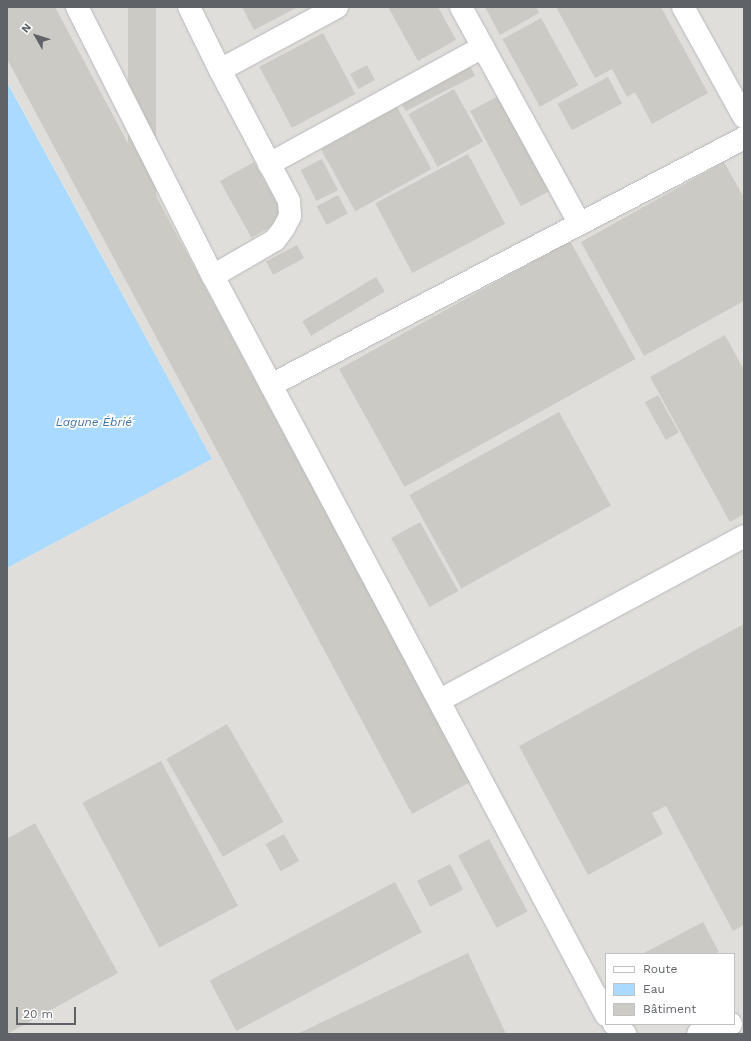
<!DOCTYPE html>
<html>
<head>
<meta charset="utf-8">
<style>
  body { margin:0 }
  #map { position:relative; width:751px; height:1041px; overflow:hidden; background:#f1efe8; font-family:"Work Sans",sans-serif }
  div>[style] { position:absolute }
  .industrial>* { inset:0; background:#e0deda }
  .water>* { inset:0; background:#aadaff }
  .building>* { inset:0; background:#cccac5; transform-origin:0 0 }
  .roads { filter:drop-shadow(0 0 1px #b5b8bc) drop-shadow(0 0 1px #b5b8bc) }
  .minor>* { height:22px; margin:-11px; padding:0 11px; transform-origin:11px; border-radius:11px; background:#fff }
  span { translate:-50% -50%; white-space:nowrap; text-align:center; line-height:1.15; -webkit-text-stroke:3.5px #fff; paint-order:stroke }
  .water-label { font-size:12px; color:#4174aa; font-style:italic }
  .frame { position:absolute; inset:0; border:8px solid #5f6368; pointer-events:none }
  .legend { position:absolute; left:605px; top:953px; width:130px; height:72px; box-sizing:border-box; background:#fff; border:1px solid #bfc1c3; margin:0; padding:5px 7px; list-style:none; font-size:12px; color:#5f6368 }
  .legend li { display:flex; align-items:center; gap:8px; height:20px }
  .legend b { width:20px; border:1px solid #bfc1c3 }
  .north { position:absolute; left:16px; top:16px; width:40px; height:40px; -webkit-text-stroke:3px #fff; paint-order:stroke; rotate:309deg; font-size:11px; font-weight:700; line-height:16px; text-align:center; color:#5f6368 }
  .north::after { content:''; display:block; margin:auto; width:14px; height:18px; background:#5f6368; clip-path:polygon(50% 0,100% 100%,50% 72%,0 100%) }
  .scale { position:absolute; left:16px; top:1007px; width:60px; height:18px; box-sizing:border-box; border:2px solid #5f6368; border-top:0; padding-left:5px; font-size:12px; line-height:14px; white-space:nowrap; color:#5f6368; -webkit-text-stroke:3px #fff; paint-order:stroke }
</style>
</head>
<body>
<div id="map">
  <div class="industrial">
    <i style="clip-path:polygon(evenodd,7px 7px,744px 7px,744px 1034px,7px 1034px,7px 568px,212px 459px,7px 81px,7px 7px,606px 954px,734px 954px,734px 1024px,606px 1024px,606px 954px)"></i>
  </div>
  <div class="water">
    <i style="clip-path:polygon(7px 82px,212px 459px,7px 568px)"></i>
  </div>
  <div class="building">
    <i style="clip-path:polygon(7px 7px,55px 7px,470px 782px,412px 814px,7px 59px)"></i>
    <i style="left:128px;top:7px;width:28px;height:192px"></i>
    <i style="clip-path:polygon(242px 7px,298px 7px,254px 30px)"></i>
    <i style="clip-path:polygon(388px 7px,438px 7px,456px 40px,418px 61px)"></i>
    <i style="clip-path:polygon(485px 7px,536px 7px,539px 13px,500px 35px)"></i>
    <i style="clip-path:polygon(556px 7px,661px 7px,708px 93px,652px 124px,635px 92px,627px 97px,612px 69px,595px 78px)"></i>
    <i style="left:541px;top:18px;width:77px;height:44px;rotate:61deg"></i>
    <i style="left:323px;top:33px;width:69px;height:72px;rotate:62deg"></i>
    <i style="left:367px;top:65px;width:17px;height:19px;rotate:62deg"></i>
    <i style="left:470px;top:66px;width:11px;height:78px;rotate:63deg"></i>
    <i style="left:608px;top:77px;width:30px;height:57px;rotate:62deg"></i>
    <i style="left:454px;top:89px;width:60px;height:52px;rotate:61deg"></i>
    <i style="left:502px;top:94px;width:108px;height:36px;rotate:62deg"></i>
    <i style="left:397px;top:107px;width:71px;height:87px;rotate:61deg"></i>
    <i style="left:468px;top:154px;width:79px;height:105px;rotate:62deg"></i>
    <i style="left:322px;top:159px;width:35px;height:24px;rotate:63deg"></i>
    <i style="left:254px;top:162px;width:65px;height:39px;rotate:61deg"></i>
    <i style="clip-path:polygon(724px 162px,744px 198px,744px 301px,644px 356px,581px 242px)"></i>
    <i style="left:338px;top:195px;width:21px;height:24px;rotate:62deg"></i>
    <i style="left:570px;top:241px;width:135px;height:264px;rotate:61deg"></i>
    <i style="left:297px;top:245px;width:15px;height:35px;rotate:62deg"></i>
    <i style="left:376px;top:277px;width:17px;height:86px;rotate:59deg"></i>
    <i style="clip-path:polygon(725px 335px,744px 370px,744px 514px,730px 522px,650px 377px)"></i>
    <i style="left:658px;top:395px;width:43px;height:15px;rotate:61deg"></i>
    <i style="left:559px;top:412px;width:107px;height:171px;rotate:61deg"></i>
    <i style="left:420px;top:522px;width:79px;height:33px;rotate:61deg"></i>
    <i style="clip-path:polygon(744px 624px,744px 925px,733px 931px,666px 806px,652px 813px,663px 834px,588px 875px,519px 746px)"></i>
    <i style="left:227px;top:724px;width:113px;height:70px;rotate:60deg"></i>
    <i style="left:161px;top:761px;width:164px;height:89px;rotate:62deg"></i>
    <i style="clip-path:polygon(35px 823px,118px 973px,7px 1034px,7px 839px)"></i>
    <i style="left:284px;top:834px;width:31px;height:21px;rotate:61deg"></i>
    <i style="left:489px;top:839px;width:82px;height:35px;rotate:62deg"></i>
    <i style="left:450px;top:864px;width:29px;height:37px;rotate:63deg"></i>
    <i style="left:395px;top:882px;width:57px;height:210px;rotate:62deg"></i>
    <i style="clip-path:polygon(703px 922px,719px 952px,714px 954px,642px 954px)"></i>
    <i style="clip-path:polygon(468px 953px,506px 1034px,297px 1034px)"></i>
  </div>
  <div class="roads">
    <div class="minor">
      <i style="left:77px;top:7px;width:301px;rotate:63.2deg"></i>
      <i style="left:213px;top:276px;width:837px;rotate:62deg"></i>
      <i style="left:189px;top:7px;width:70px;rotate:63.8deg"></i>
      <i style="left:220px;top:70px;width:148px;rotate:62.2deg"></i>
      <i style="left:289px;top:201px;width:15px;rotate:86deg"></i>
      <i style="left:290px;top:216px;width:13px;rotate:117deg"></i>
      <i style="left:284px;top:228px;width:15px;rotate:127deg"></i>
      <i style="left:275px;top:240px;width:72px;rotate:149.9deg"></i>
      <i style="left:461px;top:7px;width:247px;rotate:61.3deg"></i>
      <i style="left:683px;top:7px;width:126px;rotate:61deg"></i>
      <i style="left:220px;top:70px;width:133px;rotate:-28.3deg"></i>
      <i style="left:269px;top:164px;width:244px;rotate:-28.7deg"></i>
      <i style="left:271px;top:385px;width:534px;rotate:-27.57deg"></i>
      <i style="left:440px;top:700px;width:345px;rotate:-28.3deg"></i>
      <i style="left:614px;top:1024px;width:15px;rotate:42deg"></i>
      <i style="left:698px;top:1034px;width:27px;rotate:-13deg"></i>
      <i style="left:724px;top:1028px;width:8px;rotate:-30deg"></i>
    </div>
  </div>
  <div class="water-label">
    <span style="left:94px;top:423px">Lagune Ébrié</span>
  </div>
  <div class="frame"></div>
  <ul class="legend">
  <li><b style="height:5px;background:#fff"></b>Route</li>
  <li><b style="height:11px;background:#aadaff"></b>Eau</li>
  <li><b style="height:11px;background:#cccac5"></b>Bâtiment</li>
  </ul>
  <div class="north">N</div>
  <div class="scale">20 m</div>
</div>
</body>
</html>
